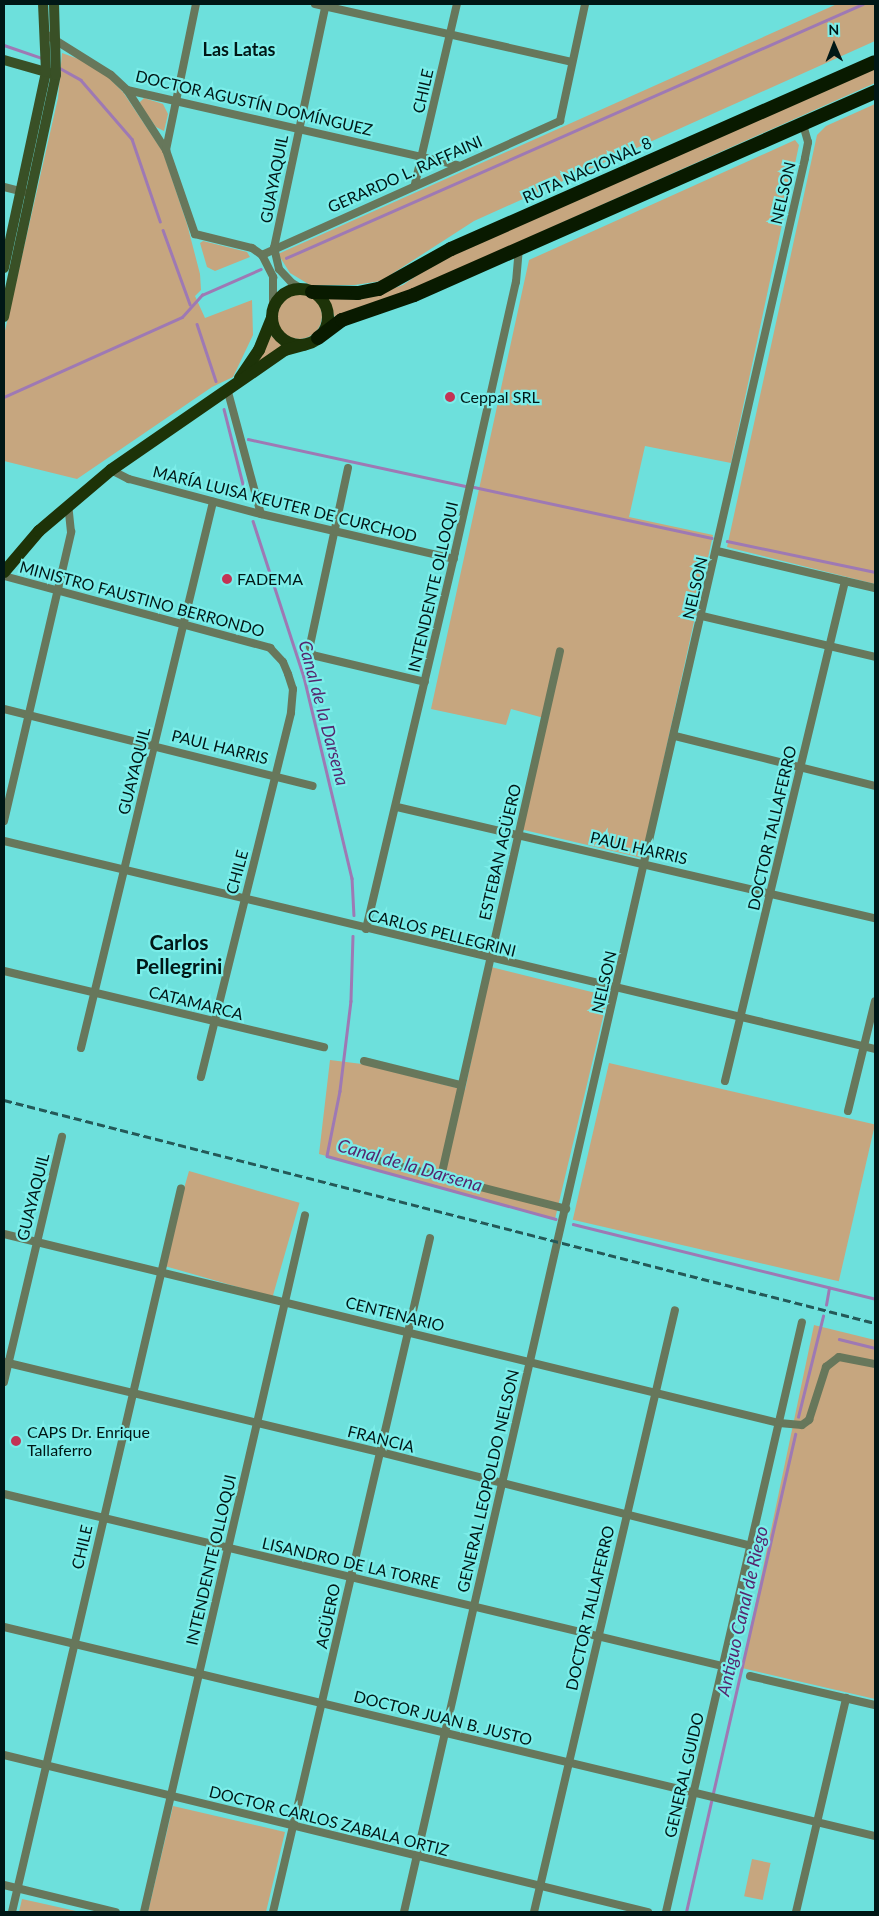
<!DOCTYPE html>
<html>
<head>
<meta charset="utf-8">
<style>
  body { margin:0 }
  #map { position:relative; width:879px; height:1916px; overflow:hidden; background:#6de0dc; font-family:Lato,sans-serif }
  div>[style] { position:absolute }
  .green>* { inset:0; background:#c6a67f; transform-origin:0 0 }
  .round { border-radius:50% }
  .stream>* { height:2.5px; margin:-1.25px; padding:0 1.25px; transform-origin:1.25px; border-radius:1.25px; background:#9e79b4 }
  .street>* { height:8px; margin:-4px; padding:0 4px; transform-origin:4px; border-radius:4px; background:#67775b }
  .secondary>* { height:10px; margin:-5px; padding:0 5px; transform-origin:5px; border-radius:5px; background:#395026 }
  .primary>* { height:12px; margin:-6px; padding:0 6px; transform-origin:6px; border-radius:6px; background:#1d3308 }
  .primary>.ring { margin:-6px; padding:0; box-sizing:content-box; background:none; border:12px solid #1d3308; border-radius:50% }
  .highway>* { height:14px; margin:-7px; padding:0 7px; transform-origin:7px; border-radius:7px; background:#091a00 }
  .rail>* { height:2.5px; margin-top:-1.25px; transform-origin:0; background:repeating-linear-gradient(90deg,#245958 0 8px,transparent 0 12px) }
  .dots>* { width:14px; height:14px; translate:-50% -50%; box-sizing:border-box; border:2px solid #7bede9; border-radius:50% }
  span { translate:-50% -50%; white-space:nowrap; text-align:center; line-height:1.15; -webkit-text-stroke:4.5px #7bede9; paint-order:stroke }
  .street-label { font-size:16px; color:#001716 }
  .poi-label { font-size:16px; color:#001716 }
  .left { translate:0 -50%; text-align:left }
  .neighbourhood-label { font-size:18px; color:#001716; font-weight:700 }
  .water-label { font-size:18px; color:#56266e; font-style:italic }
  .district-label { font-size:21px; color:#001716; font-weight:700 }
  .frame { position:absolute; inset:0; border:5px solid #001716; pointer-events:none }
  .north { position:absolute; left:809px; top:20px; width:50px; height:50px; -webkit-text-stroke:4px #7bede9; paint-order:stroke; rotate:359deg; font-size:14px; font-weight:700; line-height:20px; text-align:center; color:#001716 }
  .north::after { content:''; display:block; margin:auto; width:18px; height:22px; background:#001716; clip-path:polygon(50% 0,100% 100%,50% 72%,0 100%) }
</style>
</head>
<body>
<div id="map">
  <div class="green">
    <i style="clip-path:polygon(837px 4px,875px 4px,875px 41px,474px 221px,381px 281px,355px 285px,310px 285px,290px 273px,278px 254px)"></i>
    <i style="clip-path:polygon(62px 53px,84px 61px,107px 76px,123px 92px,163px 152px,187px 224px,200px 274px,201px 290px,195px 296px,205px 318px,252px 300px,253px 335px,233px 377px,212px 387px,77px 479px,4px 461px,4px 335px,58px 98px)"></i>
    <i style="clip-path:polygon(875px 66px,875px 83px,402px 294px,335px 318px,328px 297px,379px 293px,403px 285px,446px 255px)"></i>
    <i style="clip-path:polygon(144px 98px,163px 104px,168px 114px,164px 131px,156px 127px,139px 103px)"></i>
    <i style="clip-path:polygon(875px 104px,875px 584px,727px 547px,817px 135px,826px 126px)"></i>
    <i style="clip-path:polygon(795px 140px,799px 145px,731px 463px,645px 446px,629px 517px,713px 535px,642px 858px,520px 829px,544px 718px,511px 709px,506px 725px,431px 709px,529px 260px)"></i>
    <i style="clip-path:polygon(203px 241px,247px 252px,250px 257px,215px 271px,207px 267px,200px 243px)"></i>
    <i class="round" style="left:276px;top:293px;width:46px;height:46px"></i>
    <i style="clip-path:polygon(270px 334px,284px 348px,249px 374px)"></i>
    <i style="clip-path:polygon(491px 967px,608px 996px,555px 1219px,319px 1154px,330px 1060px,362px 1064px,465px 1090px)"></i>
    <i style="left:609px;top:1063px;width:273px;height:161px;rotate:13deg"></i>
    <i style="left:189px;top:1171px;width:115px;height:98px;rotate:16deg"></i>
    <i style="clip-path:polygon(814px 1325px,875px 1340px,875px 1699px,742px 1668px)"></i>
    <i style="clip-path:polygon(173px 1806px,285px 1832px,266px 1912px,148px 1912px)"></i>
    <i style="left:752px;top:1859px;width:19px;height:38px;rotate:12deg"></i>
    <i style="clip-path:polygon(22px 1899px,76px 1911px,75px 1912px,19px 1912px)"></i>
  </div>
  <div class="stream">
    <i style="left:4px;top:45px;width:40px;rotate:18.9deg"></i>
    <i style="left:58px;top:67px;width:26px;rotate:29deg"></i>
    <i style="left:81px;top:80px;width:78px;rotate:49.2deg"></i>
    <i style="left:132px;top:139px;width:87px;rotate:71.1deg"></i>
    <i style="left:163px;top:230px;width:79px;rotate:70deg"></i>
    <i style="left:286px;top:258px;width:630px;rotate:-23.76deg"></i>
    <i style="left:197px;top:324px;width:60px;rotate:71.6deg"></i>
    <i style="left:4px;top:397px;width:195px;rotate:-24.2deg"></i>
    <i style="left:182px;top:317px;width:30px;rotate:-48deg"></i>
    <i style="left:202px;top:295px;width:64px;rotate:-23.8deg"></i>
    <i style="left:224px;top:409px;width:94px;rotate:75.8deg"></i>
    <i style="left:248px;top:439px;width:222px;rotate:12.2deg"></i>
    <i style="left:474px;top:487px;width:243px;rotate:12.1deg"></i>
    <i style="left:253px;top:521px;width:164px;rotate:71.9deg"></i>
    <i style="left:304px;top:677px;width:207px;rotate:76.6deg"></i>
    <i style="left:352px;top:878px;width:37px;rotate:87deg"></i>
    <i style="left:727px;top:541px;width:151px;rotate:11.8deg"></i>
    <i style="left:353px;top:936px;width:65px;rotate:91.8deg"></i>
    <i style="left:351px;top:1001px;width:91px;rotate:97deg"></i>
    <i style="left:340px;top:1091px;width:66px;rotate:101.3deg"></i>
    <i style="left:327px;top:1156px;width:237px;rotate:15.4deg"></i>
    <i style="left:573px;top:1224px;width:311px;rotate:13.9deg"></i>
    <i style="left:826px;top:1305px;width:17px;rotate:-80deg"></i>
    <i style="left:839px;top:1339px;width:37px;rotate:14deg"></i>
    <i style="left:798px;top:1417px;width:104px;rotate:-76.1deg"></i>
    <i style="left:713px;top:1793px;width:368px;rotate:-77.1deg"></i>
    <i style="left:686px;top:1912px;width:113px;rotate:-77.2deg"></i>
  </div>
  <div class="street">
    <i style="left:315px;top:4px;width:263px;rotate:12.7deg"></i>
    <i style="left:47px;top:35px;width:75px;rotate:32deg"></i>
    <i style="left:111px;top:75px;width:22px;rotate:43deg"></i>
    <i style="left:127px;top:90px;width:72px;rotate:57deg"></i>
    <i style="left:166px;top:150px;width:89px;rotate:71deg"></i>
    <i style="left:195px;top:234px;width:59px;rotate:13.8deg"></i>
    <i style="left:252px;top:248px;width:12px;rotate:35deg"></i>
    <i style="left:262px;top:255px;width:25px;rotate:63deg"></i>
    <i style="left:273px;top:277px;width:32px;rotate:90deg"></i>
    <i style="left:127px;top:90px;width:339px;rotate:12.8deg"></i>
    <i style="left:166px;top:150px;width:149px;rotate:-78.4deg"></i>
    <i style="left:415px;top:184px;width:185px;rotate:-76.9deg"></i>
    <i style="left:4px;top:187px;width:21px;rotate:14deg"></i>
    <i style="left:262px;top:255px;width:327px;rotate:-24.2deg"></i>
    <i style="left:560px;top:121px;width:120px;rotate:-77.9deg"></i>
    <i style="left:304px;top:290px;width:14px;rotate:-150deg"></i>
    <i style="left:292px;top:283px;width:19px;rotate:-133deg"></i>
    <i style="left:279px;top:269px;width:22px;rotate:-103deg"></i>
    <i style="left:274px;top:248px;width:249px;rotate:-78deg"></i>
    <i style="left:228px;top:392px;width:126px;rotate:74.9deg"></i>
    <i style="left:348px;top:468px;width:182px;rotate:102.1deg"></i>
    <i style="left:310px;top:646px;width:9px;rotate:77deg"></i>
    <i style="left:312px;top:655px;width:116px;rotate:13.4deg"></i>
    <i style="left:111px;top:470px;width:20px;rotate:27deg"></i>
    <i style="left:129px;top:479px;width:137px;rotate:14.9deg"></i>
    <i style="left:261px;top:514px;width:198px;rotate:13.1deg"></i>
    <i style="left:717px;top:551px;width:162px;rotate:13.2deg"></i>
    <i style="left:4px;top:576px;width:276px;rotate:15.1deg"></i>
    <i style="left:270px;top:648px;width:19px;rotate:47deg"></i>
    <i style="left:283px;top:662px;width:13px;rotate:67deg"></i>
    <i style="left:288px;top:674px;width:16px;rotate:72deg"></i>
    <i style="left:293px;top:689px;width:24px;rotate:95deg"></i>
    <i style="left:291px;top:713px;width:375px;rotate:103.9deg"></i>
    <i style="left:702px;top:616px;width:178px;rotate:13.3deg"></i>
    <i style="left:4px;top:709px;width:318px;rotate:14deg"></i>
    <i style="left:675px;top:736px;width:206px;rotate:14deg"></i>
    <i style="left:397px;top:807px;width:491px;rotate:13.1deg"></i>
    <i style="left:4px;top:821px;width:297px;rotate:-76.9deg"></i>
    <i style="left:71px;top:532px;width:27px;rotate:-96deg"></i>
    <i style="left:4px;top:841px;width:895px;rotate:13.43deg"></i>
    <i style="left:366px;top:929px;width:387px;rotate:-76.7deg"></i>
    <i style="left:455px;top:552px;width:277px;rotate:-77.3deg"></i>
    <i style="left:516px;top:282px;width:32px;rotate:-85deg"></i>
    <i style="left:4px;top:971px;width:329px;rotate:13.4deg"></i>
    <i style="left:81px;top:1048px;width:562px;rotate:-76.41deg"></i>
    <i style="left:364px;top:1061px;width:100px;rotate:13.9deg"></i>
    <i style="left:725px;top:1081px;width:514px;rotate:-76.5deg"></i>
    <i style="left:848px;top:1111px;width:113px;rotate:-76.2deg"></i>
    <i style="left:356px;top:1155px;width:217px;rotate:14.4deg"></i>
    <i style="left:441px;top:1177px;width:539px;rotate:-77.25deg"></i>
    <i style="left:4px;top:1234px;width:798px;rotate:13.71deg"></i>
    <i style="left:779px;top:1423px;width:23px;rotate:5deg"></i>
    <i style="left:802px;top:1425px;width:9px;rotate:-36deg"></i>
    <i style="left:809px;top:1420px;width:56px;rotate:-72.2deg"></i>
    <i style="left:826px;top:1367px;width:16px;rotate:-38deg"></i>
    <i style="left:839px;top:1357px;width:37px;rotate:11deg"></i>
    <i style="left:4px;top:1362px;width:387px;rotate:13.5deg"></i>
    <i style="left:380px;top:1452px;width:383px;rotate:14.2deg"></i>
    <i style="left:4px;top:1382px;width:252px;rotate:-76.7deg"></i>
    <i style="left:4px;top:1494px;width:738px;rotate:13.47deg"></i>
    <i style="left:4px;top:1627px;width:896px;rotate:13.49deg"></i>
    <i style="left:750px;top:1676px;width:128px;rotate:13.1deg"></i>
    <i style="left:4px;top:1755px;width:663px;rotate:13.7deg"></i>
    <i style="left:4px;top:1885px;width:115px;rotate:13.6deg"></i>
    <i style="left:12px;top:1912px;width:743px;rotate:-76.86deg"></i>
    <i style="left:144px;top:1912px;width:715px;rotate:-76.99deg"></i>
    <i style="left:273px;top:1912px;width:692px;rotate:-76.89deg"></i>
    <i style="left:404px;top:1912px;width:1799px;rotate:-77.12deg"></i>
    <i style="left:805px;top:158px;width:16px;rotate:-79deg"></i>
    <i style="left:808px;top:142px;width:19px;rotate:-106deg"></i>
    <i style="left:534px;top:1912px;width:618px;rotate:-76.82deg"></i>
    <i style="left:666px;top:1912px;width:605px;rotate:-77.02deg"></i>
    <i style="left:796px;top:1912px;width:220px;rotate:-76.8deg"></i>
  </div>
  <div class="secondary">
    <i style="left:4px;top:60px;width:51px;rotate:15.9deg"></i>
    <i style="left:4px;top:268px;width:200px;rotate:-77.9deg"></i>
    <i style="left:46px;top:72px;width:68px;rotate:-92.5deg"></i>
    <i style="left:4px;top:317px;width:248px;rotate:-77.9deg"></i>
    <i style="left:56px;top:75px;width:71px;rotate:-91.6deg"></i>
  </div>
  <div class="primary">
    <i class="ring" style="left:272px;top:289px;width:44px;height:44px"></i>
    <i style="left:240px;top:378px;width:34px;rotate:-56deg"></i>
    <i style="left:259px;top:350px;width:35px;rotate:-68deg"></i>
    <i style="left:4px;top:572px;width:54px;rotate:-49.5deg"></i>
    <i style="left:39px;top:531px;width:94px;rotate:-40.3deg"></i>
    <i style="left:111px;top:470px;width:211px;rotate:-34.6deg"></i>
    <i style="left:285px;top:350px;width:20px;rotate:-15deg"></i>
  </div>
  <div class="highway">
    <i style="left:312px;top:292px;width:46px;rotate:1.2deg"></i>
    <i style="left:358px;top:293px;width:21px;rotate:-11deg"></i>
    <i style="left:379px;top:289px;width:82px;rotate:-29.1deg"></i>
    <i style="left:451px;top:249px;width:463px;rotate:-23.8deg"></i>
    <i style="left:318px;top:338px;width:30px;rotate:-37deg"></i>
    <i style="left:342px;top:320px;width:76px;rotate:-19.1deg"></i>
    <i style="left:414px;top:295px;width:504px;rotate:-23.77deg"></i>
  </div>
  <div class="rail">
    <i style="left:4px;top:1100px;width:899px;rotate:14.36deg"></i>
  </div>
  <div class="dots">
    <i style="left:450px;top:397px;background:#c33354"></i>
    <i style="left:227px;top:579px;background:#c33354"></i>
    <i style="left:16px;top:1441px;background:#c33354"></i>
  </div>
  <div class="street-label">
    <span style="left:423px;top:91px;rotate:-77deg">CHILE</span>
    <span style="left:254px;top:103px;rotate:13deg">DOCTOR AGUSTÍN DOMÍNGUEZ</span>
    <span style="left:587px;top:170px;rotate:-24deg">RUTA NACIONAL 8</span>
    <span style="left:405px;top:174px;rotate:-24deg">GERARDO L. RAFFAINI</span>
    <span style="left:274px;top:179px;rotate:-79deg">GUAYAQUIL</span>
    <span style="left:783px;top:193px;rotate:-77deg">NELSON</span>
    <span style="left:285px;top:504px;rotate:14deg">MARÍA LUISA KEUTER DE CURCHOD</span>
    <span style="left:433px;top:587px;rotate:-77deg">INTENDENTE OLLOQUI</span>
    <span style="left:695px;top:588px;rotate:-77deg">NELSON</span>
    <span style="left:142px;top:599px;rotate:15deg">MINISTRO FAUSTINO BERRONDO</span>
    <span style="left:220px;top:747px;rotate:14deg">PAUL HARRIS</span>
    <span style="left:134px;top:771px;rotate:-76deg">GUAYAQUIL</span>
    <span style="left:772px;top:828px;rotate:-77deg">DOCTOR TALLAFERRO</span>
    <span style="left:639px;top:848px;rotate:13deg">PAUL HARRIS</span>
    <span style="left:500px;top:852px;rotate:-77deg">ESTEBAN AGÜERO</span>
    <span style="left:237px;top:872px;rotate:-75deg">CHILE</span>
    <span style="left:442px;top:933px;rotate:14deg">CARLOS PELLEGRINI</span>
    <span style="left:604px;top:982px;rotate:-77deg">NELSON</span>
    <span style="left:196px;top:1003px;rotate:14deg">CATAMARCA</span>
    <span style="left:33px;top:1197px;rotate:-76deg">GUAYAQUIL</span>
    <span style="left:395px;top:1314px;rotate:14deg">CENTENARIO</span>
    <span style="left:381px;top:1439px;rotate:14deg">FRANCIA</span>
    <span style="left:488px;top:1481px;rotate:-77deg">GENERAL LEOPOLDO NELSON</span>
    <span style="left:82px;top:1547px;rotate:-77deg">CHILE</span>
    <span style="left:211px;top:1560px;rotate:-77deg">INTENDENTE OLLOQUI</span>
    <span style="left:351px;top:1563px;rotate:13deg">LISANDRO DE LA TORRE</span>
    <span style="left:590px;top:1608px;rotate:-77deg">DOCTOR TALLAFERRO</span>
    <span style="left:328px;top:1616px;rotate:-78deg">AGÜERO</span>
    <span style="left:443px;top:1718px;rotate:14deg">DOCTOR JUAN B. JUSTO</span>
    <span style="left:684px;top:1775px;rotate:-77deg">GENERAL GUIDO</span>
    <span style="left:329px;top:1821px;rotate:14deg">DOCTOR CARLOS ZABALA ORTIZ</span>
  </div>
  <div class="poi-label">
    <span class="left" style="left:460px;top:397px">Ceppal SRL</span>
    <span class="left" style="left:237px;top:579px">FADEMA</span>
    <span class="left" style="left:27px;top:1441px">CAPS Dr. Enrique<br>Tallaferro</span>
  </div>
  <div class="neighbourhood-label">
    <span style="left:239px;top:49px">Las Latas</span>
  </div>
  <div class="water-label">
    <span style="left:324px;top:713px;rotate:75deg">Canal de la Darsena</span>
    <span style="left:410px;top:1165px;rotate:16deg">Canal de la Darsena</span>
    <span style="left:742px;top:1611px;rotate:-77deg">Antiguo Canal de Riego</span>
  </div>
  <div class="district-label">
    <span style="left:179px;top:954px">Carlos<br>Pellegrini</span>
  </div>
  <div class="frame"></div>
  <div class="north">N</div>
</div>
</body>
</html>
